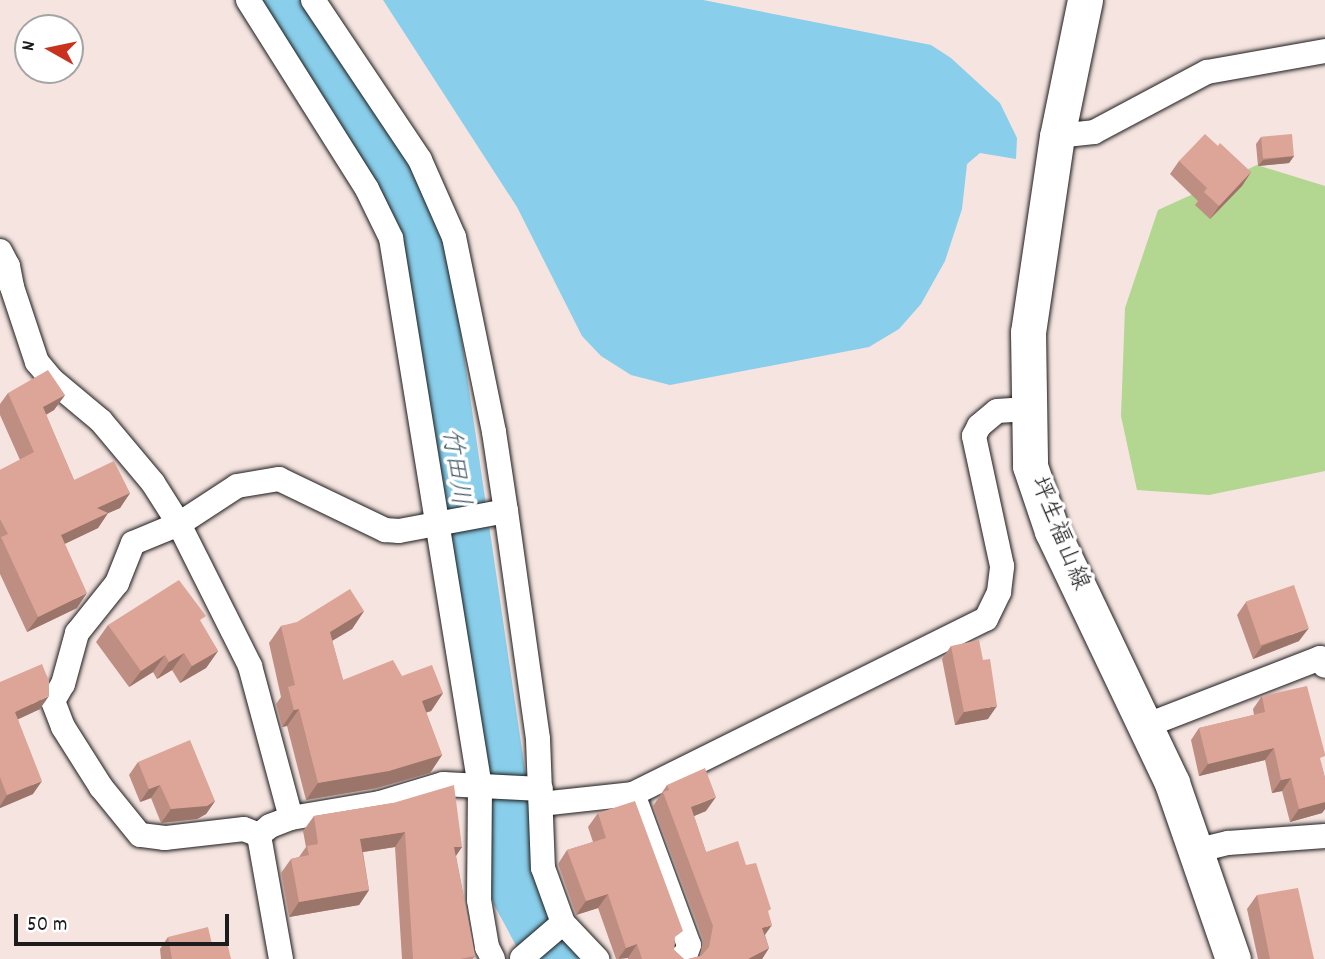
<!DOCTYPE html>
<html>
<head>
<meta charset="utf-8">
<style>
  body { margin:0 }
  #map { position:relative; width:1325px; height:959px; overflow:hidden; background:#f5e4e0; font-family:Dekko,"Klee One",sans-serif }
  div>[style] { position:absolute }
  .green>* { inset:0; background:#b3d690 }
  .water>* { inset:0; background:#89ceea }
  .stream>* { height:9px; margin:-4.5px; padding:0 4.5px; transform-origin:4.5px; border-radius:4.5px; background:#89ceea }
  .river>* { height:51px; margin:-25.5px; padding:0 25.5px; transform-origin:25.5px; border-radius:25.5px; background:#89ceea }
  .roads { filter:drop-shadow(0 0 2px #1c1c1c) drop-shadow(0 0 2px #1c1c1c) }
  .street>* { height:24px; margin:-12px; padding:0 12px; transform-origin:12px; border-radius:12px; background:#fff }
  .secondary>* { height:35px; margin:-17.5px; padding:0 17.5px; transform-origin:17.5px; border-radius:17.5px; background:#fff }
  .wall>* { inset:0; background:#be8e83 }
  .shaded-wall>* { inset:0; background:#9b746a }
  .building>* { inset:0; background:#dda598; transform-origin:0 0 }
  span { translate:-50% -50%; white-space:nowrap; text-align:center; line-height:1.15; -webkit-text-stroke:7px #fff; paint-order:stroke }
  .street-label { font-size:24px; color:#1c1c1c }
  .water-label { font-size:26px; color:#425a64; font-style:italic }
  .north { position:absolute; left:14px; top:14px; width:70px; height:70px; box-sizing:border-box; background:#fff; border:2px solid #a4a4a4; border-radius:50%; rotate:279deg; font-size:19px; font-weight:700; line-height:28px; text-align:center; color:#1c1c1c }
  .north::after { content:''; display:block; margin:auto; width:24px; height:32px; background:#c8321e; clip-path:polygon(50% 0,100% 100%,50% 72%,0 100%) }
  .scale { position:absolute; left:14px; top:914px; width:215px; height:32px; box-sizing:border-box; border:4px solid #1c1c1c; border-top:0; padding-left:9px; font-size:21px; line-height:24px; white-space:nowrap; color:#1c1c1c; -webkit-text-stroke:5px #fff; paint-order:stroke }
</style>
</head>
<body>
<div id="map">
  <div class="green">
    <i style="clip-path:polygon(1257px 165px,1325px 186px,1325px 471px,1209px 495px,1137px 490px,1121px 416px,1125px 308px,1158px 210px)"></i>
  </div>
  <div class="water">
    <i style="clip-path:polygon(383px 0,703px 0,931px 45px,951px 58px,1000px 103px,1017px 138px,1016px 159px,980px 153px,967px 164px,962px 209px,945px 261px,921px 304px,899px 329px,869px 347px,670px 385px,631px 375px,601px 356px,582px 336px,517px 207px)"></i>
  </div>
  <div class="stream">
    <i style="left:290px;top:9px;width:14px;rotate:-39deg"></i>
  </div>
  <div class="river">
    <i style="left:284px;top:0;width:230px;rotate:58.9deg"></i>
    <i style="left:403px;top:197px;width:54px;rotate:69.6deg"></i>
    <i style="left:422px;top:248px;width:653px;rotate:81.63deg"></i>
    <i style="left:517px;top:894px;width:74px;rotate:61.7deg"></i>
  </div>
  <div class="roads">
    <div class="street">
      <i style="left:248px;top:0;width:223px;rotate:57.8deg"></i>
      <i style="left:367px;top:189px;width:55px;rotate:63.9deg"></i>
      <i style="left:391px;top:238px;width:556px;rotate:80.79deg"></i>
      <i style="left:480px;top:787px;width:113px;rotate:90.5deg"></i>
      <i style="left:479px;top:900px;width:48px;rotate:80.3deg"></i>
      <i style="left:487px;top:947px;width:13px;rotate:63deg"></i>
      <i style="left:313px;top:0;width:192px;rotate:56.2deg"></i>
      <i style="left:420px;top:160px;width:84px;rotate:66.2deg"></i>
      <i style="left:454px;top:237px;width:199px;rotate:78.4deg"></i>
      <i style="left:494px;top:432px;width:80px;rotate:81.4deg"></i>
      <i style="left:506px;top:511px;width:230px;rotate:82deg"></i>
      <i style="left:538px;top:739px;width:129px;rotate:87.8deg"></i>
      <i style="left:543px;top:868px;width:59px;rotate:70deg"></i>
      <i style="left:563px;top:923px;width:50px;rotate:46.6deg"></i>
      <i style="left:1057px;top:136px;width:37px;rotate:-6deg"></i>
      <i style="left:1094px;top:132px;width:128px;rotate:-28deg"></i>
      <i style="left:1207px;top:72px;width:120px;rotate:-10.1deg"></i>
      <i style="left:0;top:251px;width:17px;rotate:62deg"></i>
      <i style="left:8px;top:266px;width:21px;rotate:79deg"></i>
      <i style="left:12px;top:287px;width:79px;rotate:71.6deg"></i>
      <i style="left:37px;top:362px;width:23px;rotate:50deg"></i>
      <i style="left:52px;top:380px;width:64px;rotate:39.9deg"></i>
      <i style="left:101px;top:421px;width:81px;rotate:50deg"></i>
      <i style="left:153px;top:483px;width:49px;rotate:57.6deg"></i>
      <i style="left:179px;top:524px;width:159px;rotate:63.4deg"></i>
      <i style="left:250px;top:666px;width:157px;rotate:74.9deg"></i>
      <i style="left:1145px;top:726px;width:188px;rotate:-21.2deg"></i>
      <i style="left:1320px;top:658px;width:9px;rotate:58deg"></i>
      <i style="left:633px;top:794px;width:161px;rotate:69.7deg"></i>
      <i style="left:689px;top:945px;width:12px;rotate:110deg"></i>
      <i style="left:685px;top:956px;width:8px;rotate:157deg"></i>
      <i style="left:541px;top:804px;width:93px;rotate:-6.2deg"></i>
      <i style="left:633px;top:794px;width:394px;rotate:-26.4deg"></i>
      <i style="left:986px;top:619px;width:30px;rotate:-64deg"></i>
      <i style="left:999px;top:592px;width:26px;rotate:-83deg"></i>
      <i style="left:1002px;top:566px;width:133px;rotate:-102.2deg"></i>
      <i style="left:974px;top:436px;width:11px;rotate:-63deg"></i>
      <i style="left:979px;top:426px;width:23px;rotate:-40deg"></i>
      <i style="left:997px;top:411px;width:30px;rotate:-4deg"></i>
      <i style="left:259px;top:835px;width:16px;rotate:-158deg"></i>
      <i style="left:244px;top:829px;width:80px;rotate:173.5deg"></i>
      <i style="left:165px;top:838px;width:25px;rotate:-173deg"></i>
      <i style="left:140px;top:835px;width:62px;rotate:-129.1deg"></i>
      <i style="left:101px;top:787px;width:71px;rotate:-122.3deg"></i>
      <i style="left:63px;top:727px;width:28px;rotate:-111deg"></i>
      <i style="left:53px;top:701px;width:20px;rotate:-60deg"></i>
      <i style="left:63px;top:684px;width:53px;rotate:-74.6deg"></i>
      <i style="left:77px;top:633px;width:64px;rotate:-51.3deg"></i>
      <i style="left:117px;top:583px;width:43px;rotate:-68.2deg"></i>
      <i style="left:133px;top:543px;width:50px;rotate:-22.4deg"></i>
      <i style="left:179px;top:524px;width:69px;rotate:-33.2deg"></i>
      <i style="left:237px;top:486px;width:43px;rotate:-9.5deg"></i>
      <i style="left:279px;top:479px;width:118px;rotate:25.7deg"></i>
      <i style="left:385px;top:530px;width:14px;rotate:4deg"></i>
      <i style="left:399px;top:531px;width:109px;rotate:-10.6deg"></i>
      <i style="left:1195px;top:851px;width:34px;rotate:-14deg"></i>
      <i style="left:1228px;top:843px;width:97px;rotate:-4.1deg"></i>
      <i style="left:522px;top:958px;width:54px;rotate:-40.5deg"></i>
      <i style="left:281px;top:959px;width:126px;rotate:-100.1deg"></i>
      <i style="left:259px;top:835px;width:14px;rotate:-39deg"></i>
      <i style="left:270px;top:826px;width:22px;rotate:-21deg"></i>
      <i style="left:291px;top:818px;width:90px;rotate:-9.6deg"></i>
      <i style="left:380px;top:803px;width:66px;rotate:-16.8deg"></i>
      <i style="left:443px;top:784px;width:98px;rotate:2.9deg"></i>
    </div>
    <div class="secondary">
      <i style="left:1085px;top:0;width:139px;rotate:101.6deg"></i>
      <i style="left:1057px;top:136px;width:198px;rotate:98.4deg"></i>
      <i style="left:1028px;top:332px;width:134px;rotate:89.1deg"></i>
      <i style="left:1030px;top:466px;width:69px;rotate:71.3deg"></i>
      <i style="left:1052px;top:531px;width:279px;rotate:64.5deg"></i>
      <i style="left:1172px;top:783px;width:186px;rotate:70.9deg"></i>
    </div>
  </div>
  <div class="wall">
    <i style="clip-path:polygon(1261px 137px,1294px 156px,1289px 163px,1258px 166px,1256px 144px)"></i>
    <i style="clip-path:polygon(1218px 146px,1251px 172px,1242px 186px,1210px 219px,1195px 205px,1198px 201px,1170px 174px,1179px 161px)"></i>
    <i style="clip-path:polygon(8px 393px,65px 395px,54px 410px,46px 415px,74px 480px,130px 493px,120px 508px,108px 513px,98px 528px,64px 544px,77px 608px,27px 632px,0 574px,0 470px,20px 460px,0 415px,0 404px)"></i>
    <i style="clip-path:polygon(1246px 602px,1299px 641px,1253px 659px,1237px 615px)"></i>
    <i style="clip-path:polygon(364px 611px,352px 629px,332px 641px,343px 680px,402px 676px,443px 693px,431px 711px,426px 712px,442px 755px,430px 773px,377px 788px,306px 800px,287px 726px,282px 727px,276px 704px,281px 697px,269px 643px,281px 626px)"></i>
    <i style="clip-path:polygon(201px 623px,218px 651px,206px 668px,180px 683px,172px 670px,157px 679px,153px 672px,129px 687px,96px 642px,108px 625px)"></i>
    <i style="clip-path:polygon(951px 646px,983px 660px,988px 719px,955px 725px,942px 659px)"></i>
    <i style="clip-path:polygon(0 682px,40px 709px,18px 719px,33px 794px,0 808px)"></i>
    <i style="clip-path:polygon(1262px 696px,1321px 763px,1325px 778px,1325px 809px,1322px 813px,1290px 822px,1282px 791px,1272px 793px,1265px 760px,1199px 776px,1191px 740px,1199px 728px,1254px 715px,1253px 709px)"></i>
    <i style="clip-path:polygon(138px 762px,215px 801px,206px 814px,197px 819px,161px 823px,151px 798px,140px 802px,129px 775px)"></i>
    <i style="clip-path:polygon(667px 785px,706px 811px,694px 816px,706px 852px,746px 865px,768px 913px,765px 935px,769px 948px,762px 959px,688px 959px,700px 956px,703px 940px,653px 806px)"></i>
    <i style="clip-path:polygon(393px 803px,462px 847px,456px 856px,475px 956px,473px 959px,402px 959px,395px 847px,363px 852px,369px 890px,359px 905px,289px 917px,281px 873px,291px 859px,299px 857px,306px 847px,303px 831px,314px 816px)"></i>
    <i style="clip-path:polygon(598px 813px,675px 943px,674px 950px,684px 959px,628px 959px,628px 958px,616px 959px,598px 908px,576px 915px,558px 864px,567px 850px,593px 842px,588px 827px)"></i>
    <i style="clip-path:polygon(1257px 895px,1314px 959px,1258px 959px,1247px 909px)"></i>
    <i style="clip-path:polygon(168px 937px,212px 944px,231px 959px,161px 959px,160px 949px)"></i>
  </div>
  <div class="shaded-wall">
    <i style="clip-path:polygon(1294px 156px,1289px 163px,1258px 166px,1263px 160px)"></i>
    <i style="clip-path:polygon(1251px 172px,1242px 186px,1210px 219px,1219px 206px)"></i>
    <i style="clip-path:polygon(65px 395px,54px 410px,32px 422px,43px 407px)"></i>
    <i style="clip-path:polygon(130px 493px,120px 508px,86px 523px,97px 508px)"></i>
    <i style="clip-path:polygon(108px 513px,98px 528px,50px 551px,61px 535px)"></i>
    <i style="clip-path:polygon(87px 593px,77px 608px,27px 632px,38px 617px)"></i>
    <i style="clip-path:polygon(364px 611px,352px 629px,318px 649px,330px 632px)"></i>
    <i style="clip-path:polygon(1309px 628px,1299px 641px,1253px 659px,1262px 646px)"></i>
    <i style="clip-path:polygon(218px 651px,206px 668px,180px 683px,192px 666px)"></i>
    <i style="clip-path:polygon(184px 653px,172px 670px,157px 679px,169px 662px)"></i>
    <i style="clip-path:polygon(165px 655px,153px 672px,129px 687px,141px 671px)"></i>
    <i style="clip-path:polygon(443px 693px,431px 711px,410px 718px,422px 701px)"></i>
    <i style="clip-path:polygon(49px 696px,40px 709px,6px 725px,15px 712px)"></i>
    <i style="clip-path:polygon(997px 706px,988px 719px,955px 725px,964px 712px)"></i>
    <i style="clip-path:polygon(299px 709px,287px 726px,282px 727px,294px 710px)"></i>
    <i style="clip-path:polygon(1274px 748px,1265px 760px,1199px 776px,1208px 764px)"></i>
    <i style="clip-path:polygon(442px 755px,430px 773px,377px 788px,306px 800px,318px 783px)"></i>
    <i style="clip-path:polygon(1291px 778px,1282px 791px,1272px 793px,1281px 780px)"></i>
    <i style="clip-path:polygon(42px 781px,33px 794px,0 808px,0 806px,7px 795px)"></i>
    <i style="clip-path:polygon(160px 785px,151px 798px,140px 802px,149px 789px)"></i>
    <i style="clip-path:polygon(716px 797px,706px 811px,682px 821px,691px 807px)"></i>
    <i style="clip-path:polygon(215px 801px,206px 814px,197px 819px,161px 823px,171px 809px)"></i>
    <i style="clip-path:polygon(1325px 802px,1325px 809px,1322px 813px,1290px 822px,1299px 809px)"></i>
    <i style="clip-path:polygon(405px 832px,395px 847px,350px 854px,360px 839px)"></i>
    <i style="clip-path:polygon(454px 847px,462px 847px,452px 861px)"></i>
    <i style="clip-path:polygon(369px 890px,359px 905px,289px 917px,299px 902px)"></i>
    <i style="clip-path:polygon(608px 894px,598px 908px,576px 915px,586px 901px)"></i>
    <i style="clip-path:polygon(772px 925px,762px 939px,762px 928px)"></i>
    <i style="clip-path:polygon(637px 944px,628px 958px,618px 959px,626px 948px)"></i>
    <i style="clip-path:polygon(769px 948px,762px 959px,748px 959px)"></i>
  </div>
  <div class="building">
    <i style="clip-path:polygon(1205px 134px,1218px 146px,1220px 143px,1251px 172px,1219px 206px,1204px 192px,1207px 188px,1179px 161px)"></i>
    <i style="left:1292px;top:134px;width:22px;height:31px;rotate:85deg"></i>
    <i style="clip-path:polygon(48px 370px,65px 395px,43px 407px,74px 480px,114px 461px,130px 493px,97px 508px,108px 513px,61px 535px,87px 593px,38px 617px,1px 537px,8px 534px,0 519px,0 470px,34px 452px,8px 393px)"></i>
    <i style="clip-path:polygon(179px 580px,206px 616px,200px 620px,218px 651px,192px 666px,184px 653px,169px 662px,165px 655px,141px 671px,108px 625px)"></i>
    <i style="left:1294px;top:585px;width:46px;height:51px;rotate:71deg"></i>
    <i style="clip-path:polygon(350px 589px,364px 611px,330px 632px,343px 680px,393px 660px,402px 676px,432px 665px,443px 693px,422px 701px,442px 755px,389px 771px,318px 783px,299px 709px,294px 710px,288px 687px,295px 685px,281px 626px,297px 622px)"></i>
    <i style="clip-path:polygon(979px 640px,983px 660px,990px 659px,997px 706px,964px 712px,951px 646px)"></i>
    <i style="clip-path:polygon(42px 664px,49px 681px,49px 696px,15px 712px,42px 781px,7px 795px,0 777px,0 682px)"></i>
    <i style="clip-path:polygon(1307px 686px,1325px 754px,1325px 756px,1320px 758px,1325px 778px,1325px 802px,1299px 809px,1291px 778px,1281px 780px,1274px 748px,1208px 764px,1199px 728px,1265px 712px,1262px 696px)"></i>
    <i style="clip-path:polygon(190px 740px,215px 801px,207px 806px,171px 809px,160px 785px,149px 789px,138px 762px)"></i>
    <i style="clip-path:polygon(705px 768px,716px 797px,691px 807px,706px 852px,738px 841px,746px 865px,756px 863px,771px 909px,768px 911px,772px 925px,762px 928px,769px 948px,748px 959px,688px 959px,701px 956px,709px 947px,713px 926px,663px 792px,669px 790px,667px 785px)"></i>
    <i style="clip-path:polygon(454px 785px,462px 847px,454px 847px,475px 956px,460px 959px,413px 959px,405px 832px,360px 839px,369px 890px,299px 902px,291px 859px,309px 855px,307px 846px,318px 844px,314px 816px,393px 803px)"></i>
    <i style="clip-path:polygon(635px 801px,683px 931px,675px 937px,674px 950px,684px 959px,642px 959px,637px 944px,626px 948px,608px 894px,586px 901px,567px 850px,606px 838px,598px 813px)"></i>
    <i style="clip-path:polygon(1298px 888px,1314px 959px,1270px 959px,1257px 895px)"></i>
    <i style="clip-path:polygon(208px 927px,212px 944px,227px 942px,231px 959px,172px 959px,168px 937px)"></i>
  </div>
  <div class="street-label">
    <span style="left:1058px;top:534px;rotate:68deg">坪生福山線</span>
  </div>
  <div class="water-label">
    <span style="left:454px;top:467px;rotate:82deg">竹田川</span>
  </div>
  <div class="north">N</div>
  <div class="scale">50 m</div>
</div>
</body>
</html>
